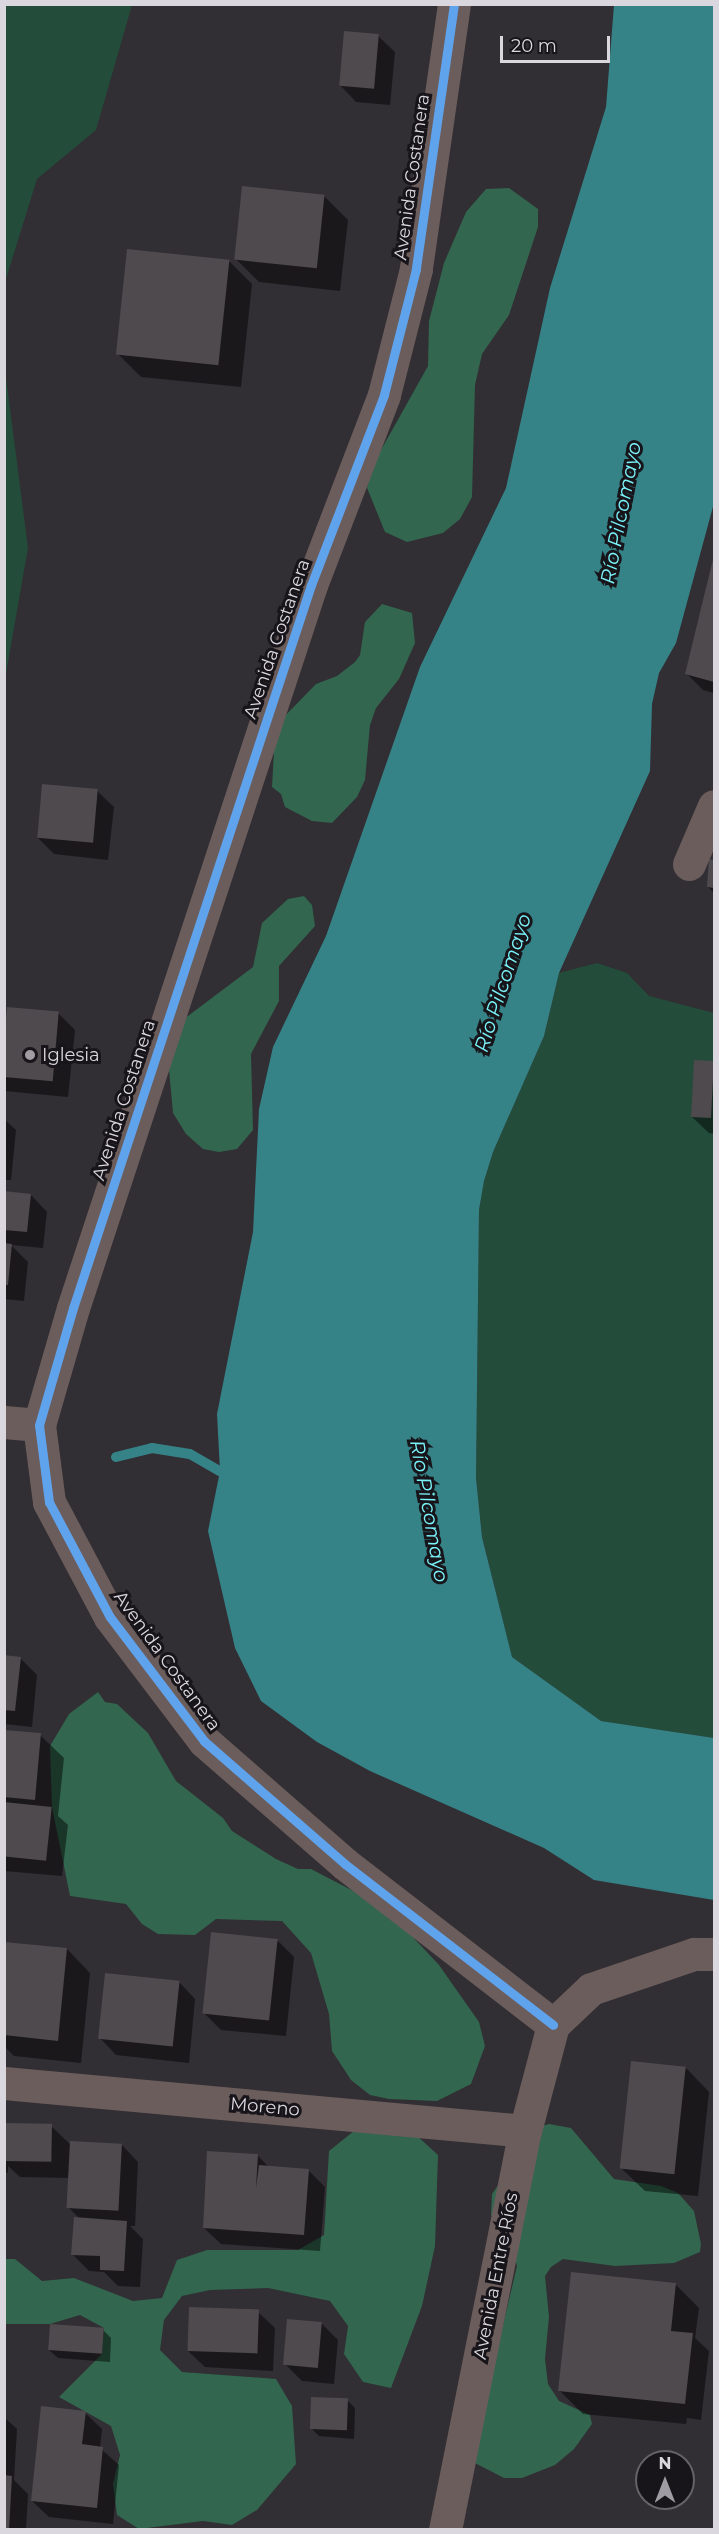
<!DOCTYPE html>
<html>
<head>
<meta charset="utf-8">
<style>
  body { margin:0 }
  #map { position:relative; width:719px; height:2534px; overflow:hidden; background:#312e34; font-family:Montserrat,sans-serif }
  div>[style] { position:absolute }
  .green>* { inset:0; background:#234d3a }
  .forest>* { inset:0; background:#32664e }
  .water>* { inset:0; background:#368387 }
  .shadow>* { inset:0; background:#0007 }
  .stream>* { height:10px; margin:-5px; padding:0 5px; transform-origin:5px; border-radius:5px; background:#368387 }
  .building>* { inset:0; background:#4e4a4e; transform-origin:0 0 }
  .minor>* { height:33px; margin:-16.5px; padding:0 16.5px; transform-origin:16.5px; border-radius:16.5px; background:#6b5d5b }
  .cycleway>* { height:9px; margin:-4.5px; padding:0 4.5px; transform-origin:4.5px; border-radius:4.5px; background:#60a3ed }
  .dots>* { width:16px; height:16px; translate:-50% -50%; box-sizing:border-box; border:3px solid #17141a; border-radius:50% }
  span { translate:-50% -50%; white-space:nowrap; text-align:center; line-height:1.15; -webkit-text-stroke:6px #17141a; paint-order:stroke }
  .street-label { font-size:18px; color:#dbd7df }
  .poi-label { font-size:18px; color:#dbd7df }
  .left { translate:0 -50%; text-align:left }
  .water-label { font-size:20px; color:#7af4fa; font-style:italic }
  .frame { position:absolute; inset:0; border:6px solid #dbd7df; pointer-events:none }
  .north { position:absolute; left:635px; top:2450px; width:60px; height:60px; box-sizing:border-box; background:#17141a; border:2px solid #656269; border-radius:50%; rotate:0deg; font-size:16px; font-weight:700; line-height:24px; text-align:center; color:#dbd7df }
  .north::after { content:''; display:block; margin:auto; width:21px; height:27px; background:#a09ca3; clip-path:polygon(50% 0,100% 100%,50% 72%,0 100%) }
  .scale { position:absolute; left:500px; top:36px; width:110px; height:27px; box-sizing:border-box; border:3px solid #dbd7df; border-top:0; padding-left:8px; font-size:18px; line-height:21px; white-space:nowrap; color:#dbd7df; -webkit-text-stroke:4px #17141a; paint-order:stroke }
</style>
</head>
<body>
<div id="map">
  <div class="green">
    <i style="clip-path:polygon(5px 4px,132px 5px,96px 130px,37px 179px,5px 282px)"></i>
    <i style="clip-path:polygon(4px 362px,28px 548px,5px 679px,4px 679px)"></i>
    <i style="clip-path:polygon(597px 963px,627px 973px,649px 996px,714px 1013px,714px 1738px,601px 1721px,512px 1657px,482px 1536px,476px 1478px,479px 1210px,484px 1181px,493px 1152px,544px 1036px,559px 973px)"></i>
  </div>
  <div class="forest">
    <i style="clip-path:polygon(509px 188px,538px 209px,538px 227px,509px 315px,482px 354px,475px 385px,472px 497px,460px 519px,443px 533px,407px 542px,385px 532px,367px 488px,372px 466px,428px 366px,429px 321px,444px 263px,466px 212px,486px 189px)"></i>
    <i style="clip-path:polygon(382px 604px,412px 613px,415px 643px,399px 679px,376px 708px,370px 725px,365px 780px,357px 797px,332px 823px,312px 821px,285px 807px,281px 794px,272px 787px,275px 732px,279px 722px,316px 684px,337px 676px,355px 662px,360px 655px,365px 622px)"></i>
    <i style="clip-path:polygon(304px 896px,312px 905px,315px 926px,279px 966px,279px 1001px,251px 1054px,253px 1130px,237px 1149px,219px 1152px,203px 1149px,186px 1134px,173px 1113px,169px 1070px,184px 1019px,253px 967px,262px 923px,288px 899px)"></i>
    <i style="clip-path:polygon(98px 1692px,105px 1702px,117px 1704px,148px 1733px,176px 1781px,223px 1818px,232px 1831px,276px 1859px,298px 1869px,311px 1869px,363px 1896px,410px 1934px,439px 1965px,479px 2022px,485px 2046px,471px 2084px,437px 2101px,389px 2099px,370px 2095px,351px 2080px,332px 2051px,329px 2014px,311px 1953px,282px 1921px,216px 1919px,195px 1935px,158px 1934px,142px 1924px,126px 1904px,70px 1896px,52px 1807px,50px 1746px,69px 1714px)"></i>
    <i style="clip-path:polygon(549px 2124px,571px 2128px,614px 2179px,661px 2186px,678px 2193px,694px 2211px,701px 2244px,700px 2252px,674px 2263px,615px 2266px,563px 2259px,551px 2267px,545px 2276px,549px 2317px,545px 2359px,548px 2384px,559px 2401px,590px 2415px,592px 2424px,574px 2449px,555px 2465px,522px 2478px,504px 2478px,471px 2461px,517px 2266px,510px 2241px,491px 2215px,492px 2194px,539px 2127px)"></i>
    <i style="clip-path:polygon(354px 2131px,415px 2134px,438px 2155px,435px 2246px,422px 2306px,391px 2388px,363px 2382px,344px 2354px,348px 2326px,330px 2301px,268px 2288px,210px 2290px,182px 2296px,164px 2320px,160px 2350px,182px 2372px,276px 2379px,292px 2406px,296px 2464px,257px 2510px,232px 2525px,203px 2521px,139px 2529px,117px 2515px,113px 2484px,120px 2455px,111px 2426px,59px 2397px,102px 2354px,104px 2328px,80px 2315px,50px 2324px,5px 2324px,5px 2259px,15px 2259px,42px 2281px,74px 2278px,133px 2301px,162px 2298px,177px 2260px,207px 2250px,298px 2250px,324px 2235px,329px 2151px)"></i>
  </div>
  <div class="water">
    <i style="clip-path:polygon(614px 5px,714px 5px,714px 503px,676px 643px,659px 673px,652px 704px,650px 771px,559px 973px,544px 1036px,493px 1152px,484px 1181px,479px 1210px,476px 1478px,482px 1537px,512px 1657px,601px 1721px,714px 1738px,714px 1900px,594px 1880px,544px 1848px,370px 1771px,317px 1742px,261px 1701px,235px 1648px,208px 1531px,220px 1471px,217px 1414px,253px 1232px,259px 1109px,273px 1047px,326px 936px,420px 667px,506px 488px,550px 288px,606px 107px)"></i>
  </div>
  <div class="shadow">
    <i style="clip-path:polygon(378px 36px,395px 52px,390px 105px,356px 102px,340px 85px)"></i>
    <i style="clip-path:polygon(324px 196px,348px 220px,340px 291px,259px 282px,236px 259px)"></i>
    <i style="clip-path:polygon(229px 261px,252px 284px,241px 387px,141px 377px,118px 354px)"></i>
    <i style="clip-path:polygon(714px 558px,714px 693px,703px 690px,686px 673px)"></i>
    <i style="clip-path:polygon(97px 791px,114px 807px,108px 860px,54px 854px,38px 838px)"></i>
    <i style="clip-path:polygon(711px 861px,714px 861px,714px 893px,708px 887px)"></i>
    <i style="clip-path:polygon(8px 1008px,58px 1013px,75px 1030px,68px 1097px,4px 1091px)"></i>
    <i style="clip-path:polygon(695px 1061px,714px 1062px,714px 1134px,709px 1133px,692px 1117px)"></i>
    <i style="clip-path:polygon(4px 1119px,16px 1130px,11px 1180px,4px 1180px)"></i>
    <i style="clip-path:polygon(4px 1193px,31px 1195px,47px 1212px,43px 1248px,11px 1245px,28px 1262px,24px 1301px,4px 1299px)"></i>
    <i style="clip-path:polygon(4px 1657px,20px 1658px,37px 1675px,32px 1727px,4px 1724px)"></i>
    <i style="clip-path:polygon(4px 1731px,40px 1735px,64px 1758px,58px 1816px,68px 1825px,62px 1876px,4px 1871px)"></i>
    <i style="clip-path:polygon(278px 1941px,294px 1957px,286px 2036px,221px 2030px,204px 2013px)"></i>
    <i style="clip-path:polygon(4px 1943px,67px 1949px,90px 1973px,81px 2063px,14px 2056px,4px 2046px)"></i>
    <i style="clip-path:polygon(179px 1982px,195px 1999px,189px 2063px,116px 2055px,100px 2038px)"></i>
    <i style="clip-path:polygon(686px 2068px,709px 2092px,698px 2196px,645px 2191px,621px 2168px)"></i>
    <i style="clip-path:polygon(4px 2125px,51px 2126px,71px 2145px,122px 2145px,138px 2162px,135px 2226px,130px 2226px,143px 2239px,140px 2287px,118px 2286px,104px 2272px,89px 2271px,72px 2254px,80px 2219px,68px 2207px,69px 2178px,20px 2177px,8px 2166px,8px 2173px,4px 2172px)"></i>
    <i style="clip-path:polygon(257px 2155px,270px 2168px,308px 2170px,325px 2187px,320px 2251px,221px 2244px,204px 2228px)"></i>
    <i style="clip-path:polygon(675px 2284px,699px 2308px,695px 2338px,709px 2351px,701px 2420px,687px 2418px,686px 2424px,583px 2414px,560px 2391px)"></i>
    <i style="clip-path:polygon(258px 2312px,275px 2328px,273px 2371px,205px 2367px,188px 2351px)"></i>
    <i style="clip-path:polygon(321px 2323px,338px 2340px,334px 2384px,302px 2381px,285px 2364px)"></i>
    <i style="clip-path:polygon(103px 2330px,111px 2338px,110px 2362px,58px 2358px,49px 2350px)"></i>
    <i style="clip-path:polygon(347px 2400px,355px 2408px,354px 2439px,319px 2436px,311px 2428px)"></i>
    <i style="clip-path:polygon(85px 2413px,102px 2429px,100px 2448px,119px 2465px,113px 2524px,49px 2517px,32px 2501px)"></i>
    <i style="clip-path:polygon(4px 2417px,17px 2429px,14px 2480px,28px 2494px,26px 2530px,4px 2530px)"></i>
  </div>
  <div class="stream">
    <i style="left:116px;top:1457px;width:37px;rotate:-14deg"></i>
    <i style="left:152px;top:1448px;width:38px;rotate:9deg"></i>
    <i style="left:190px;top:1454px;width:34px;rotate:30deg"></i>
    <i style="left:220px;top:1471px;width:12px;rotate:9deg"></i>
  </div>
  <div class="building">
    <i style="left:344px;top:31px;width:35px;height:55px;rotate:5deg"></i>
    <i style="left:242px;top:186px;width:83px;height:74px;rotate:6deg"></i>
    <i style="left:127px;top:249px;width:103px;height:106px;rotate:6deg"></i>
    <i style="clip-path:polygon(714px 555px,714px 682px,685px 674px)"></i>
    <i style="left:42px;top:784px;width:56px;height:54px;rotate:5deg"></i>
    <i style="clip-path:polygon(709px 859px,714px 860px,714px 888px,707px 887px)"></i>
    <i style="left:7px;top:1007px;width:52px;height:70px;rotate:5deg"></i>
    <i style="left:694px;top:1060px;width:20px;height:57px;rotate:3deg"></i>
    <i style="clip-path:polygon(4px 1191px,31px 1194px,27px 1232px,4px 1230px)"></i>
    <i style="clip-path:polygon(4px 1243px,12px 1244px,8px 1285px,4px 1285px)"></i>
    <i style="clip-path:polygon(4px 1655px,21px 1657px,15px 1711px,4px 1710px)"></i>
    <i style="clip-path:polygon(4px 1730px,41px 1733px,35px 1800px,4px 1797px)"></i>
    <i style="left:4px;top:1802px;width:48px;height:54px;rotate:6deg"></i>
    <i style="left:211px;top:1932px;width:67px;height:82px;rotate:6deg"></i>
    <i style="clip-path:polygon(4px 1942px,67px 1948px,58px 2041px,4px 2035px)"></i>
    <i style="left:105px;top:1973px;width:75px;height:66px;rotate:6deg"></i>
    <i style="left:631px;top:2061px;width:55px;height:108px;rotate:6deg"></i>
    <i style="left:4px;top:2123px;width:48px;height:38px;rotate:1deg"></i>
    <i style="left:70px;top:2141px;width:52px;height:67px;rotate:3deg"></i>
    <i style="clip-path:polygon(207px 2151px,258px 2154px,256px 2188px,259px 2165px,309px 2169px,304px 2235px,203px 2228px)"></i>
    <i style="clip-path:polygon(74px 2217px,127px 2221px,124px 2271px,100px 2270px,100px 2256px,71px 2255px)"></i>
    <i style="clip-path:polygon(571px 2272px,676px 2283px,671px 2331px,693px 2333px,685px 2404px,558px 2391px)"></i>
    <i style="left:189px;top:2307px;width:70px;height:44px;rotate:2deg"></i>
    <i style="left:287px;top:2319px;width:35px;height:46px;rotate:5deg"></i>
    <i style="left:50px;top:2324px;width:54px;height:26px;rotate:4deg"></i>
    <i style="left:311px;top:2397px;width:37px;height:32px;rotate:2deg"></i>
    <i style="clip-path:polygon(41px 2406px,86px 2411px,82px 2444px,103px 2447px,97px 2508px,31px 2501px)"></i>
    <i style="clip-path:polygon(4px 2475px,12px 2476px,9px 2530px,4px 2530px)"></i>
  </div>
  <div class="minor">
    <i style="left:454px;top:4px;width:268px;rotate:98.2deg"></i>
    <i style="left:416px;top:269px;width:130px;rotate:104.3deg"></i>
    <i style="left:384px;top:395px;width:204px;rotate:111deg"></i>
    <i style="left:311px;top:585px;width:761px;rotate:108.22deg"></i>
    <i style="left:73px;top:1308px;width:122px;rotate:106.2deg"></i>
    <i style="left:39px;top:1425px;width:78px;rotate:82.6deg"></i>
    <i style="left:49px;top:1502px;width:130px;rotate:62.1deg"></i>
    <i style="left:110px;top:1617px;width:156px;rotate:52.8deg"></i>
    <i style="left:204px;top:1741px;width:187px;rotate:41.1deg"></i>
    <i style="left:345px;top:1864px;width:263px;rotate:37.7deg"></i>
    <i style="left:689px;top:864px;width:63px;rotate:-66.7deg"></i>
    <i style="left:4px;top:1422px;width:35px;rotate:5deg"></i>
    <i style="left:553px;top:2025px;width:52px;rotate:-43.5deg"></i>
    <i style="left:591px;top:1989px;width:109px;rotate:-18.8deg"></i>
    <i style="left:694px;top:1954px;width:20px"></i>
    <i style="left:4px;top:2083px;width:523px;rotate:5.26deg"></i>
    <i style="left:445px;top:2530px;width:407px;rotate:-78.7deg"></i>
    <i style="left:525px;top:2131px;width:110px;rotate:-75.2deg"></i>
  </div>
  <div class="cycleway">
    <i style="left:454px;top:4px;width:268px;rotate:98.2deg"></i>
    <i style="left:416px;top:269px;width:130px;rotate:104.3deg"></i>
    <i style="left:384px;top:395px;width:204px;rotate:111deg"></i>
    <i style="left:311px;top:585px;width:761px;rotate:108.22deg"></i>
    <i style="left:73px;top:1308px;width:122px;rotate:106.2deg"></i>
    <i style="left:39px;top:1425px;width:78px;rotate:82.6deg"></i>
    <i style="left:49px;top:1502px;width:130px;rotate:62.1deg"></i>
    <i style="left:110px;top:1617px;width:156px;rotate:52.8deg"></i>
    <i style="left:204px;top:1741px;width:187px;rotate:41.1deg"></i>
    <i style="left:345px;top:1864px;width:263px;rotate:37.7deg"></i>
  </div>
  <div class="dots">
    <i style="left:30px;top:1055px;background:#a09ca3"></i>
  </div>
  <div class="street-label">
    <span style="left:412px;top:177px;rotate:-82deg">Avenida Costanera</span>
    <span style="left:277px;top:639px;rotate:-71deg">Avenida Costanera</span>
    <span style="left:124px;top:1100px;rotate:-72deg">Avenida Costanera</span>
    <span style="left:167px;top:1661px;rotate:54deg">Avenida Costanera</span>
    <span style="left:265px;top:2107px;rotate:5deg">Moreno</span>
    <span style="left:496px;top:2276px;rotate:-79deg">Avenida Entre Ríos</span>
  </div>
  <div class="poi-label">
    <span class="left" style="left:42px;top:1055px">Iglesia</span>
  </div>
  <div class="water-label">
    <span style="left:621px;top:513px;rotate:-79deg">Río Pilcomayo</span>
    <span style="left:503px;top:983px;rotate:-72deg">Río Pilcomayo</span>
    <span style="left:429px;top:1511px;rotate:80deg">Río Pilcomayo</span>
  </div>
  <div class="frame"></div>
  <div class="north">N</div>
  <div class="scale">20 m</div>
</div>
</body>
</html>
